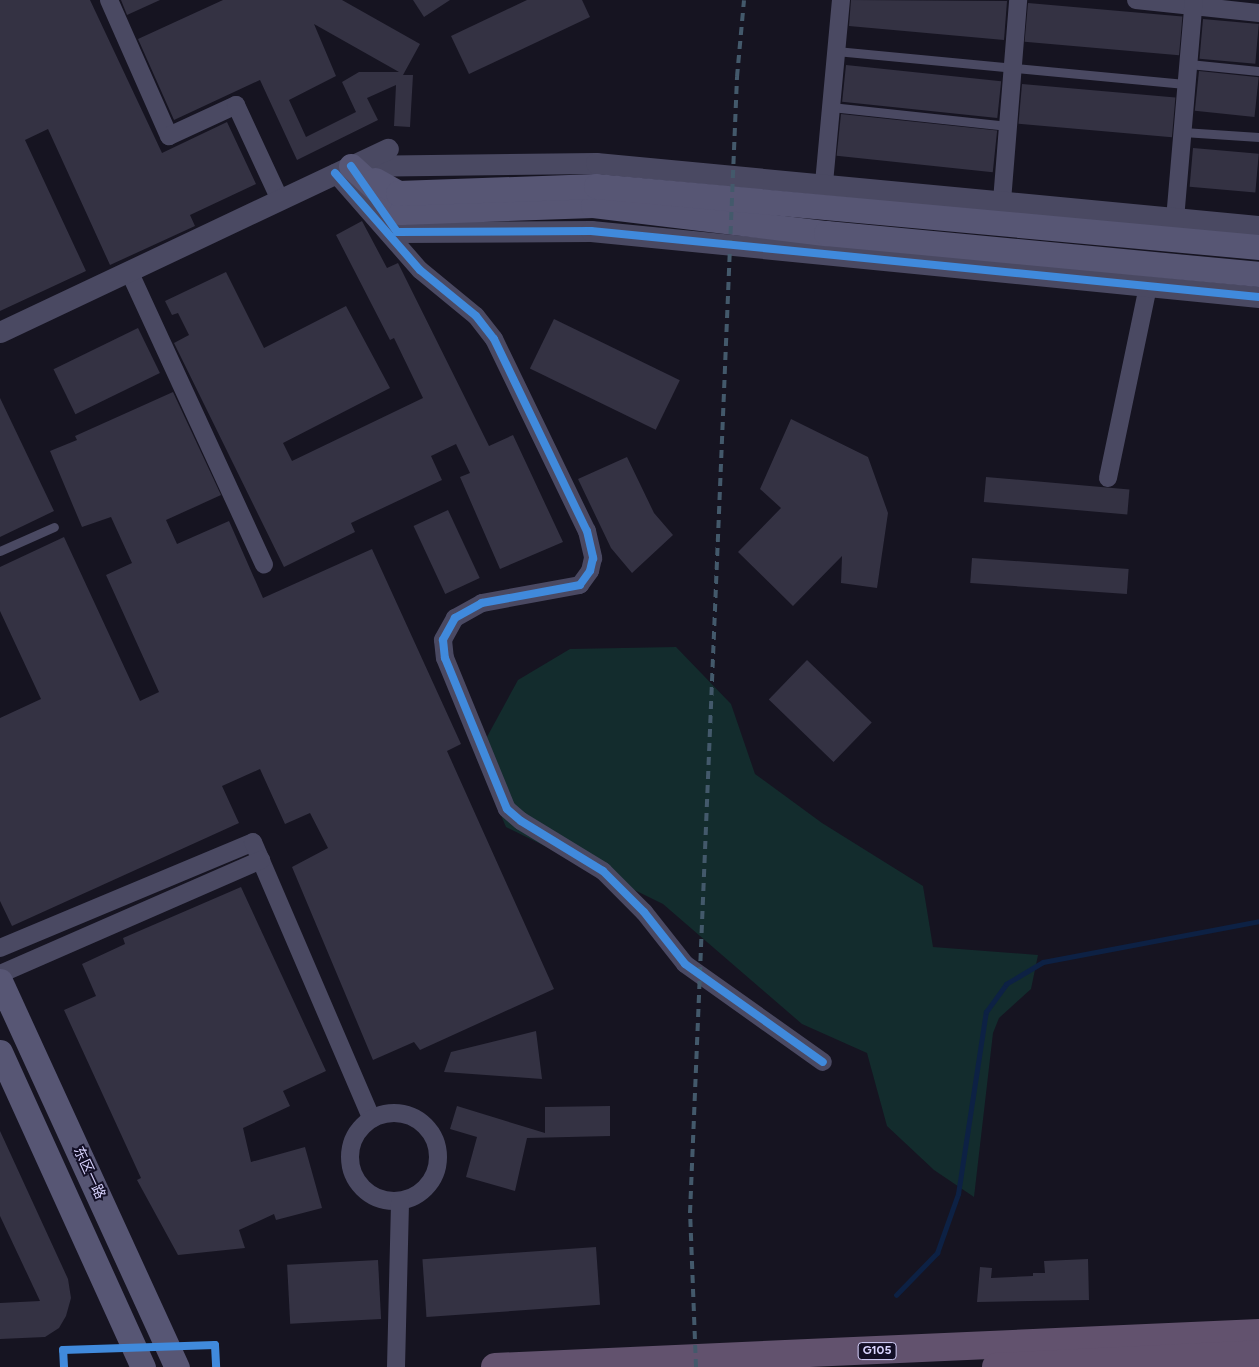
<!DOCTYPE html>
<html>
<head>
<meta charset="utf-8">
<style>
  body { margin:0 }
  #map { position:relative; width:1259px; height:1367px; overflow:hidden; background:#161421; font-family:Figtree,"Noto Sans SC",sans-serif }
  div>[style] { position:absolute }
  .green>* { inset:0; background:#132c2d }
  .stream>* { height:4.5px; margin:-2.25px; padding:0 2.25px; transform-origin:2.25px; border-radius:2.25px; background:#0d2144 }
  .building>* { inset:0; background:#343243; transform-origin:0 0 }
  .path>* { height:2.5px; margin-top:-1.25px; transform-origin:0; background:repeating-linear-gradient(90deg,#44505f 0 2.5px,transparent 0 6.5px) }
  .service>* { height:9px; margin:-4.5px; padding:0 4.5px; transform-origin:4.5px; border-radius:4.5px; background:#4a4962 }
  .minor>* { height:18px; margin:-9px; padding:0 9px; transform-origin:9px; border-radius:9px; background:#4a4962 }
  .minor>.ring { margin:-9px; padding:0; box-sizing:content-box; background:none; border:18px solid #4a4962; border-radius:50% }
  .tertiary>* { height:21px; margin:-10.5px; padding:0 10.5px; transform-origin:10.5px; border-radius:10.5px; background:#4a4962 }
  .secondary>* { height:25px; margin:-12.5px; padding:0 12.5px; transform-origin:12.5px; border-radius:12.5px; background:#575674 }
  .trunk>* { height:28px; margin:-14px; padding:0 14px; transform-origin:14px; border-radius:14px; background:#62526e }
  .rail>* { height:4px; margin-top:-2px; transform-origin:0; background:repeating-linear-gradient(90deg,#43596b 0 8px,transparent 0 14px) }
  .cycleway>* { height:8px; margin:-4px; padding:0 4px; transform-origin:4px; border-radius:4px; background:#408adc }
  span { translate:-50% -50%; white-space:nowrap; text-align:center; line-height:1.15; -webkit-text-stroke:4px #130f26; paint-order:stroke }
  .shield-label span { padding:1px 4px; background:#130f26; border:1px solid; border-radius:4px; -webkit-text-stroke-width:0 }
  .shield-label { font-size:12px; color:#d9d4ff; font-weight:700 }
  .street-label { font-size:14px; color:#d9d4ff }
</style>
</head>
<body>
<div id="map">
  <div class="green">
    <i style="clip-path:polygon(676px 647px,731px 704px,755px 774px,822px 823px,923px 886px,933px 947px,1038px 955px,1031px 989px,999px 1018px,993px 1033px,974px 1197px,934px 1170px,887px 1126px,867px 1053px,802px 1024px,663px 904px,506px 827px,476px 757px,518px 680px,570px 649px)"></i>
  </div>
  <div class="stream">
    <i style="left:896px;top:1295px;width:59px;rotate:-45.7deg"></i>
    <i style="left:937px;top:1253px;width:63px;rotate:-70.4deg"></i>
    <i style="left:958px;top:1194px;width:184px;rotate:-81.3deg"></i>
    <i style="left:986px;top:1012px;width:34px;rotate:-54deg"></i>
    <i style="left:1006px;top:984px;width:43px;rotate:-30.7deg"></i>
    <i style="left:1043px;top:962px;width:220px;rotate:-10.7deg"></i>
  </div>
  <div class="building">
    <i style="clip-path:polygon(0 0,90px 0,162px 153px,227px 122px,256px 184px,190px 215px,195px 226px,110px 265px,48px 129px,25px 140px,86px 271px,0 311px)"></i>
    <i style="clip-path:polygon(121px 0,160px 0,127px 15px)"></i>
    <i style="clip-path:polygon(evenodd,223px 0,342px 0,420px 44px,403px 75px,413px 75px,410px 127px,394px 126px,396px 85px,367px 98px,378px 120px,297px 160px,260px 80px,174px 120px,138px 39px,223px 0,314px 24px,399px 72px,359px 72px,342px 82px,356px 112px,306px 137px,289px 100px,336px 76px,314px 24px)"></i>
    <i style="clip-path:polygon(413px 0,450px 0,424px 17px)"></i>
    <i style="clip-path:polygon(527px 0,582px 0,590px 17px,469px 74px,451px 36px)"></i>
    <i style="clip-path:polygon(851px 0,1007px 1px,1004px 40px,849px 26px)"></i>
    <i style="left:1028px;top:3px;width:155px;height:39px;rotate:5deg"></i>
    <i style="left:1203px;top:19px;width:56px;height:40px;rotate:5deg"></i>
    <i style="left:846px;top:65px;width:156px;height:37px;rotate:6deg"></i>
    <i style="left:1199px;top:71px;width:60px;height:40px;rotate:6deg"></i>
    <i style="left:1022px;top:84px;width:154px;height:40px;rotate:5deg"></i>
    <i style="left:841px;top:114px;width:157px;height:42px;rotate:6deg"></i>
    <i style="left:1193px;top:148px;width:66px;height:39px;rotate:5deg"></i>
    <i style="clip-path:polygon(362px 221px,387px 268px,398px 263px,489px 446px,513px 435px,563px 542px,500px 569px,460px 477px,470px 473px,456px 444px,431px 456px,442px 480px,351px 523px,355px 532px,284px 567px,174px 343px,189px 335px,178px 313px,172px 315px,165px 301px,226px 272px,264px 348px,346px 306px,390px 388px,283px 443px,292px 461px,423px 398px,394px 338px,390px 340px,336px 235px)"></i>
    <i style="left:554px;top:319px;width:140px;height:55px;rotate:26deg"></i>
    <i style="left:138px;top:328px;width:50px;height:94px;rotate:64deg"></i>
    <i style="clip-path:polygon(173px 392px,221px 495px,166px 520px,177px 544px,229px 521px,263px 598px,372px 549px,461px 744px,447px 751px,554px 989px,420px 1050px,414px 1042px,373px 1060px,292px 867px,328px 848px,310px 813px,285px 824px,260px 769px,222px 786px,239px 823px,12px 926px,0 901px,0 718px,41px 699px,0 611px,0 567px,64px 537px,140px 701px,159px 692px,106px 575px,132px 563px,111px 517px,82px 527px,50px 451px,77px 440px,75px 436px)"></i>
    <i style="clip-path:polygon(0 398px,54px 511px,0 537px)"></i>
    <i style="clip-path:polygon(791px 419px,868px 457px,888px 513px,877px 588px,841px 583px,842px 556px,793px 606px,738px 552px,781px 508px,760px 489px)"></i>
    <i style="clip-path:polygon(627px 457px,654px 513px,673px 535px,632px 573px,611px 548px,578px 479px)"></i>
    <i style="left:986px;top:477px;width:144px;height:25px;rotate:5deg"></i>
    <i style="left:448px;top:510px;width:75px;height:38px;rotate:65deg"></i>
    <i style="left:972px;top:558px;width:157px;height:25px;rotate:4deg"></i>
    <i style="left:807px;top:660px;width:90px;height:55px;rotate:44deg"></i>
    <i style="clip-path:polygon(241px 887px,326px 1071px,283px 1091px,290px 1106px,243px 1128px,251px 1162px,305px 1147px,322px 1208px,276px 1220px,274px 1214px,239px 1230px,245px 1248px,178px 1255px,137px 1180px,141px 1178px,64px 1010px,96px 996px,82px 964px,125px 944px,123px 938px)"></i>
    <i style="clip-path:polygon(536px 1031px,542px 1079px,444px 1072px,451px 1052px)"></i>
    <i style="clip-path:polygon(457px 1106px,545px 1133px,545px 1107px,610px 1106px,610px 1136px,527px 1138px,515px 1191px,466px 1177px,477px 1137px,450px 1129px)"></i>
    <i style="clip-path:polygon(0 1131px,68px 1279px,71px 1298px,66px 1316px,59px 1328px,45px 1337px,0 1339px,0 1303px,40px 1301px,0 1216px)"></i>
    <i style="left:596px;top:1247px;width:58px;height:174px;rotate:86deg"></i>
    <i style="clip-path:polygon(1088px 1259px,1089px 1300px,977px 1302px,980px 1267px,992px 1268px,991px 1278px,1033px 1276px,1033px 1273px,1045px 1273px,1044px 1261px)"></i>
    <i style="left:378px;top:1260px;width:59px;height:91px;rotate:87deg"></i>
  </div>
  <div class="path">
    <i style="left:189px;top:1346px;width:26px;rotate:-2deg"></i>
    <i style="left:215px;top:1345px;width:22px;rotate:87deg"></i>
    <i style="left:64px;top:1367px;width:17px;rotate:-93deg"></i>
    <i style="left:63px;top:1350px;width:51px;rotate:-1.1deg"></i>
  </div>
  <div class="service">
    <i style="left:836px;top:51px;width:353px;rotate:5.4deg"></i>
    <i style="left:1189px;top:64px;width:70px;rotate:5.7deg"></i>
    <i style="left:831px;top:107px;width:178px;rotate:6.1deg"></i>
    <i style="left:1183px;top:132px;width:76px;rotate:3.8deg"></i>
    <i style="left:0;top:551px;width:59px;rotate:-24deg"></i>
  </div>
  <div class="minor">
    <i style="left:109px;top:0;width:149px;rotate:66.2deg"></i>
    <i style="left:169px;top:136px;width:74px;rotate:-24.8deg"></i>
    <i style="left:236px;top:105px;width:105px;rotate:65.1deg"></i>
    <i style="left:1136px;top:0;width:124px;rotate:6deg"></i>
    <i style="left:335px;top:173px;width:129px;rotate:48.8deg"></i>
    <i style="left:420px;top:270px;width:72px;rotate:39.4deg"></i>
    <i style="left:476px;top:316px;width:29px;rotate:52deg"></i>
    <i style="left:494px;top:339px;width:213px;rotate:64.2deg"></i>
    <i style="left:587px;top:531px;width:28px;rotate:77deg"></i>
    <i style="left:593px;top:558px;width:13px;rotate:103deg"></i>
    <i style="left:590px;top:571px;width:17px;rotate:126deg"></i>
    <i style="left:580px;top:585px;width:100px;rotate:169.6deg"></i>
    <i style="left:482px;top:603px;width:31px;rotate:151deg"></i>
    <i style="left:455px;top:618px;width:25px;rotate:119deg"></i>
    <i style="left:443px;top:640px;width:18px;rotate:84deg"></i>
    <i style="left:445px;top:658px;width:163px;rotate:67.7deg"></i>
    <i style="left:507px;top:809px;width:18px;rotate:41deg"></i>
    <i style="left:521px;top:821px;width:96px;rotate:31.4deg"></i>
    <i style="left:603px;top:871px;width:58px;rotate:45deg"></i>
    <i style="left:644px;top:912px;width:66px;rotate:51.7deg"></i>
    <i style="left:685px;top:964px;width:169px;rotate:35.4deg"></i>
    <i style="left:824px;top:183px;width:184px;rotate:-84.7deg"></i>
    <i style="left:1002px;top:201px;width:202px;rotate:-85.4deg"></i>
    <i style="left:1174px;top:231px;width:232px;rotate:-85.1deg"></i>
    <i style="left:129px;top:271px;width:323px;rotate:65.3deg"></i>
    <i style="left:1108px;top:478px;width:196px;rotate:-78.2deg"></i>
    <i style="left:0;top:948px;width:274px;rotate:-22.7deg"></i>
    <i style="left:253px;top:842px;width:301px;rotate:66.8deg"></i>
    <i style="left:0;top:974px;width:285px;rotate:-23.6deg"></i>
    <i class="ring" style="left:350px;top:1113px;width:70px;height:70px"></i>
    <i style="left:396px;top:1367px;width:166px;rotate:-88.6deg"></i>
  </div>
  <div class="tertiary">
    <i style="left:351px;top:166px;width:245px;rotate:-0.7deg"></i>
    <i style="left:596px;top:163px;width:666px;rotate:5.43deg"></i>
    <i style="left:368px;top:191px;width:50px;rotate:54.7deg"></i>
    <i style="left:397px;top:232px;width:194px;rotate:-0.3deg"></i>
    <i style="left:591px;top:231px;width:671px;rotate:5.64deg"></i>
    <i style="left:0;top:332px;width:429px;rotate:-25.3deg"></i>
  </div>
  <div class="secondary">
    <i style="left:351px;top:166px;width:68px;rotate:42.6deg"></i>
    <i style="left:401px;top:212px;width:192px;rotate:-2.1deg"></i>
    <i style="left:593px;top:205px;width:235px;rotate:6.9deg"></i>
    <i style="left:826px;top:233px;width:435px;rotate:5.4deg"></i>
    <i style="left:375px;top:180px;width:26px;rotate:29deg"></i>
    <i style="left:398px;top:193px;width:198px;rotate:-2deg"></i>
    <i style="left:596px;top:186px;width:666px;rotate:5.26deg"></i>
    <i style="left:0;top:981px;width:425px;rotate:65.4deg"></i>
    <i style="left:0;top:1052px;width:346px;rotate:65.6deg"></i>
  </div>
  <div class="trunk">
    <i style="left:495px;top:1367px;width:765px;rotate:-2.55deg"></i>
    <i style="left:996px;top:1367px;width:263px;rotate:-2.8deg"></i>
  </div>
  <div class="rail">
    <i style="left:696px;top:1367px;width:154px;rotate:-92.2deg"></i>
    <i style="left:690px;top:1213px;width:1137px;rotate:-87.63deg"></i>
    <i style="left:737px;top:77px;width:77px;rotate:-84.8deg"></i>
  </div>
  <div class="cycleway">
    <i style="left:351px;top:166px;width:80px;rotate:55.1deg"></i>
    <i style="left:397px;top:232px;width:194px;rotate:-0.3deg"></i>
    <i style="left:591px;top:231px;width:671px;rotate:5.64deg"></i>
    <i style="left:335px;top:173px;width:129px;rotate:48.8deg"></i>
    <i style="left:420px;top:270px;width:72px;rotate:39.4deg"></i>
    <i style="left:476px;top:316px;width:29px;rotate:52deg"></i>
    <i style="left:494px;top:339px;width:213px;rotate:64.2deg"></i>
    <i style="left:587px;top:531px;width:28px;rotate:77deg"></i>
    <i style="left:593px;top:558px;width:13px;rotate:103deg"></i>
    <i style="left:590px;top:571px;width:17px;rotate:126deg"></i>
    <i style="left:580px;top:585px;width:100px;rotate:169.6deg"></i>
    <i style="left:482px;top:603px;width:31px;rotate:151deg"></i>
    <i style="left:455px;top:618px;width:25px;rotate:119deg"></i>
    <i style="left:443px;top:640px;width:18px;rotate:84deg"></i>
    <i style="left:445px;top:658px;width:163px;rotate:67.7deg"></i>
    <i style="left:507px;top:809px;width:18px;rotate:41deg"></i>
    <i style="left:521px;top:821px;width:96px;rotate:31.4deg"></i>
    <i style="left:603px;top:871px;width:58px;rotate:45deg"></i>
    <i style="left:644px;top:912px;width:66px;rotate:51.7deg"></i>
    <i style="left:685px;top:964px;width:169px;rotate:35.4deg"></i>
    <i style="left:64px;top:1367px;width:17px;rotate:-93deg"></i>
    <i style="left:63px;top:1350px;width:152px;rotate:-1.9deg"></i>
    <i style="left:215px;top:1345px;width:22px;rotate:87deg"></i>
  </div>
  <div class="shield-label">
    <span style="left:877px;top:1351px">G105</span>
  </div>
  <div class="street-label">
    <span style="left:89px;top:1173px;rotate:65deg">东区一路</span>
  </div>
</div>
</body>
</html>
